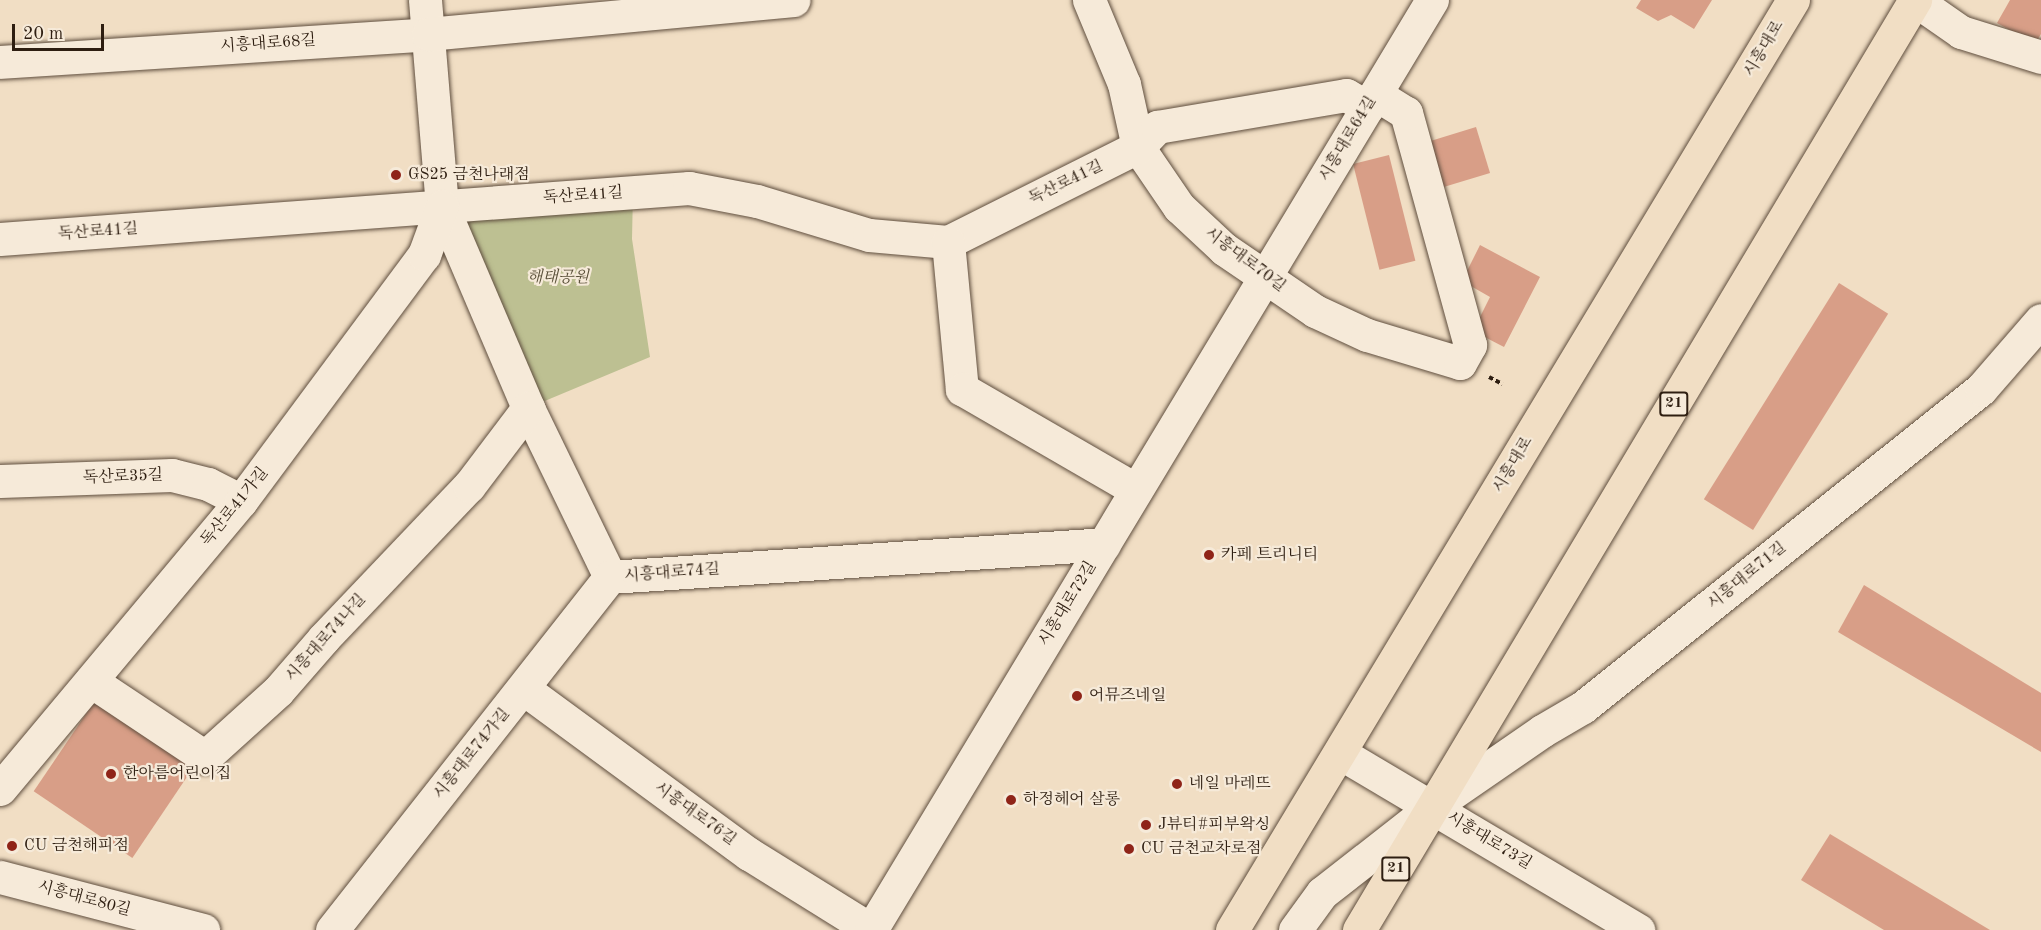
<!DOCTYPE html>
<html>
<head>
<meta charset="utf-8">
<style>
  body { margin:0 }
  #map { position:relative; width:2041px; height:930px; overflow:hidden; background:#f1dec4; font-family:"Old Standard TT","Noto Serif KR",serif }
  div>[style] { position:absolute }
  .green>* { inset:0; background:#bdc092 }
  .building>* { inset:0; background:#d89e87; transform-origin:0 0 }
  .path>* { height:4px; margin-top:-2px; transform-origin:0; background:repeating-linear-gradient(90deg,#2e1e11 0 4.5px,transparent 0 7.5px) }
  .roads { filter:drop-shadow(0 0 2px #5f4e3e) drop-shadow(0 0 2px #5f4e3e) }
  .minor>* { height:33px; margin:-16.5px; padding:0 16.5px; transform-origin:16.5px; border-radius:16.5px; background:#f6ead9 }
  .major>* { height:33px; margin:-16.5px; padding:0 16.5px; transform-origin:16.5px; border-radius:16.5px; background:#f1dec4 }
  .dots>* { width:16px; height:16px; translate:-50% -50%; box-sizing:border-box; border:3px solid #f6ead9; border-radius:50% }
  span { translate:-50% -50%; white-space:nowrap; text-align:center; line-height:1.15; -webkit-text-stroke:4.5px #f6ead9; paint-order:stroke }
  .shield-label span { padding:2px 4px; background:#f6ead9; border:2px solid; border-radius:4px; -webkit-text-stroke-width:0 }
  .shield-label { font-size:15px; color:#2e1e11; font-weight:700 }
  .street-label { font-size:16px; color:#2e1e11 }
  .poi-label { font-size:16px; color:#2e1e11 }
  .left { translate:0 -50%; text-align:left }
  .park-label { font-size:16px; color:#594f38; font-style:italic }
  .scale { position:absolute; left:12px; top:24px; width:92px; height:27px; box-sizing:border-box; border:3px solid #2e1e11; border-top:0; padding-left:8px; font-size:18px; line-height:21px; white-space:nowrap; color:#2e1e11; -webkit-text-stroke:4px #f6ead9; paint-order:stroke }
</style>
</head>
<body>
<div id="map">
  <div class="green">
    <i style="clip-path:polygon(633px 192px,632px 239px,650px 357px,528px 408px,442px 206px)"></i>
  </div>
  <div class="building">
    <i style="clip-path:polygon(1641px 0,1712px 0,1694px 29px,1671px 15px,1658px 21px,1636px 8px)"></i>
    <i style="clip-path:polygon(2010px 0,2041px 0,2041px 34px,2035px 44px,1997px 23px)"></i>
    <i style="left:1476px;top:127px;width:48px;height:51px;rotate:73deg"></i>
    <i style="left:1389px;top:155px;width:109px;height:37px;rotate:76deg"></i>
    <i style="clip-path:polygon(1480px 245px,1540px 277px,1504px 347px,1473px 331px,1490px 297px,1462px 281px)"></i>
    <i style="left:1839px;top:283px;width:58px;height:255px;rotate:32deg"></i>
    <i style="clip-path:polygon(1864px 585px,2041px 693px,2041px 752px,1838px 632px)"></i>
    <i style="left:98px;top:696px;width:119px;height:115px;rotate:34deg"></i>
    <i style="clip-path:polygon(1830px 834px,1990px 930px,1884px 930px,1801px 880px)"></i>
  </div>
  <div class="path">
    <i style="left:1489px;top:377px;width:15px;rotate:28deg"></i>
  </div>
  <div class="roads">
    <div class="minor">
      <i style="left:425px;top:0;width:207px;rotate:85.3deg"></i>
      <i style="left:442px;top:206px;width:220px;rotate:66.9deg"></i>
      <i style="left:528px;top:408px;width:188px;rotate:64.1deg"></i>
      <i style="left:610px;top:577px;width:495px;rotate:-3.8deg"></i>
      <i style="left:1089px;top:0;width:91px;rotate:67.4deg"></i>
      <i style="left:1124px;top:84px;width:65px;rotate:77.5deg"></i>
      <i style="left:1138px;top:147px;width:73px;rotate:55.7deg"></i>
      <i style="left:1179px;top:207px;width:62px;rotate:43deg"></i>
      <i style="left:1224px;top:249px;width:110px;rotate:34.3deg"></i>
      <i style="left:1315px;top:311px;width:57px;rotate:24.8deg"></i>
      <i style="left:1367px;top:335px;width:97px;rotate:16.8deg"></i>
      <i style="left:1460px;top:363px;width:21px;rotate:-61deg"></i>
      <i style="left:1470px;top:345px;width:241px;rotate:-105.4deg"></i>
      <i style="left:1406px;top:113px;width:36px;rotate:-148deg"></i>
      <i style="left:1915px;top:0;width:56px;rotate:34.8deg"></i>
      <i style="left:1961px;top:32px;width:84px;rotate:17.4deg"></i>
      <i style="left:0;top:62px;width:429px;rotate:-3.7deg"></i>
      <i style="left:428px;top:34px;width:367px;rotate:-5.3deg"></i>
      <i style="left:0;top:239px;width:691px;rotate:-4.23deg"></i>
      <i style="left:689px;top:188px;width:69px;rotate:10.8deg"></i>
      <i style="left:757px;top:201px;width:117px;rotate:16.9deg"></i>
      <i style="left:869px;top:235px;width:79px;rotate:5.1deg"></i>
      <i style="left:948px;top:242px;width:212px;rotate:-26.6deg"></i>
      <i style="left:1138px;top:147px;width:28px;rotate:-46deg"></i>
      <i style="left:1157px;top:127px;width:192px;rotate:-9.6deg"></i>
      <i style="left:1346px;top:95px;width:25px;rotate:29deg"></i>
      <i style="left:948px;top:242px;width:148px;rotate:84.6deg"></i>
      <i style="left:962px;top:389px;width:201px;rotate:30.1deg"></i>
      <i style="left:0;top:481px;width:172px;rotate:-2deg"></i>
      <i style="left:172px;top:475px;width:37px;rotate:14deg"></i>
      <i style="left:208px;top:484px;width:37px;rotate:27deg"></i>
      <i style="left:91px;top:681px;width:137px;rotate:33.7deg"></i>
      <i style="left:205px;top:757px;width:98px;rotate:-42.1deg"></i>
      <i style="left:278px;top:691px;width:70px;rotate:-49deg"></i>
      <i style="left:324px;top:638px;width:210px;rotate:-46.4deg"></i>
      <i style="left:469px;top:486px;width:98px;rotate:-52.9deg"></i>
      <i style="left:524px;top:689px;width:279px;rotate:36.3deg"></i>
      <i style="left:749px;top:854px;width:144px;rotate:31.9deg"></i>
      <i style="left:1340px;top:753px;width:347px;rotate:30.7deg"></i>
      <i style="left:0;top:789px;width:376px;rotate:-50.1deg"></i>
      <i style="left:241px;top:501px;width:307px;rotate:-53.4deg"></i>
      <i style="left:424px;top:255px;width:52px;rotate:-69.8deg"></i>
      <i style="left:0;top:877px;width:210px;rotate:14.6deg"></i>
      <i style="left:332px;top:930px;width:449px;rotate:-51.8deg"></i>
      <i style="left:871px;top:930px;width:1086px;rotate:-58.9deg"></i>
      <i style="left:1295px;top:930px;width:46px;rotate:-53.9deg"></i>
      <i style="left:1322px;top:893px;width:140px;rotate:-38deg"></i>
      <i style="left:1432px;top:807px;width:134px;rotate:-34.6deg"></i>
      <i style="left:1542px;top:731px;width:48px;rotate:-30.3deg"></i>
      <i style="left:1583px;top:707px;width:509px;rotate:-38.62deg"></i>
      <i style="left:1981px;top:389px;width:91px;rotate:-49deg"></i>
    </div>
    <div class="major">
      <i style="left:1232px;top:930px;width:1086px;rotate:-58.9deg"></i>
      <i style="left:1359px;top:930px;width:1084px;rotate:-59.13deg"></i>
    </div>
  </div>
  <div class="dots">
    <i style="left:396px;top:175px;background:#8f2418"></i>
    <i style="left:1209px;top:555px;background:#8f2418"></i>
    <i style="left:1077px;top:696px;background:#8f2418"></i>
    <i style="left:111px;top:774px;background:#8f2418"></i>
    <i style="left:1177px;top:784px;background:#8f2418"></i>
    <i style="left:1011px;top:800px;background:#8f2418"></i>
    <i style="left:1146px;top:825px;background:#8f2418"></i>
    <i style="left:12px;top:846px;background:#8f2418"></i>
    <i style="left:1129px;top:849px;background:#8f2418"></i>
  </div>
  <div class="shield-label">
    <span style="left:1674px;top:404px">21</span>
    <span style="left:1396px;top:869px">21</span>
  </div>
  <div class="street-label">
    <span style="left:268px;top:44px;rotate:-4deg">시흥대로68길</span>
    <span style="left:1764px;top:49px;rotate:-59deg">시흥대로</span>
    <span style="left:1348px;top:139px;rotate:-59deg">시흥대로64길</span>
    <span style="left:1066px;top:183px;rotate:-26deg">독산로41길</span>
    <span style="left:583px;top:196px;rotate:-4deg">독산로41길</span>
    <span style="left:98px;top:232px;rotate:-4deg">독산로41길</span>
    <span style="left:1245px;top:260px;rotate:37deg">시흥대로70길</span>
    <span style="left:1513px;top:465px;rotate:-59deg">시흥대로</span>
    <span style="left:123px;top:477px;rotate:-2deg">독산로35길</span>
    <span style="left:235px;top:507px;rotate:-51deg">독산로41가길</span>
    <span style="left:672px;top:573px;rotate:-4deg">시흥대로74길</span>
    <span style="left:1747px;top:576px;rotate:-39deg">시흥대로71길</span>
    <span style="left:1068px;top:604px;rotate:-59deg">시흥대로72길</span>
    <span style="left:326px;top:638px;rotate:-48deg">시흥대로74나길</span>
    <span style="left:472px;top:754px;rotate:-51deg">시흥대로74가길</span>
    <span style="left:695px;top:814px;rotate:36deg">시흥대로76길</span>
    <span style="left:1489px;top:841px;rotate:31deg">시흥대로73길</span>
    <span style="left:84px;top:899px;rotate:15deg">시흥대로80길</span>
  </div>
  <div class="poi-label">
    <span class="left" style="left:408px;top:175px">GS25 금천나래점</span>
    <span class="left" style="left:1221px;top:555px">카페 트리니티</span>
    <span class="left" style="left:1089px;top:696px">어뮤즈네일</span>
    <span class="left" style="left:123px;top:774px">한아름어린이집</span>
    <span class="left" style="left:1189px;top:784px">네일 마레뜨</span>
    <span class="left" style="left:1023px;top:800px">하정헤어 살롱</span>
    <span class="left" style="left:1158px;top:825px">J뷰티#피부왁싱</span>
    <span class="left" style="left:24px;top:846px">CU 금천해피점</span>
    <span class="left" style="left:1141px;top:849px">CU 금천교차로점</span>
  </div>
  <div class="park-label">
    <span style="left:558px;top:278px">해태공원</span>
  </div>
  <div class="scale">20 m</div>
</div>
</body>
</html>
